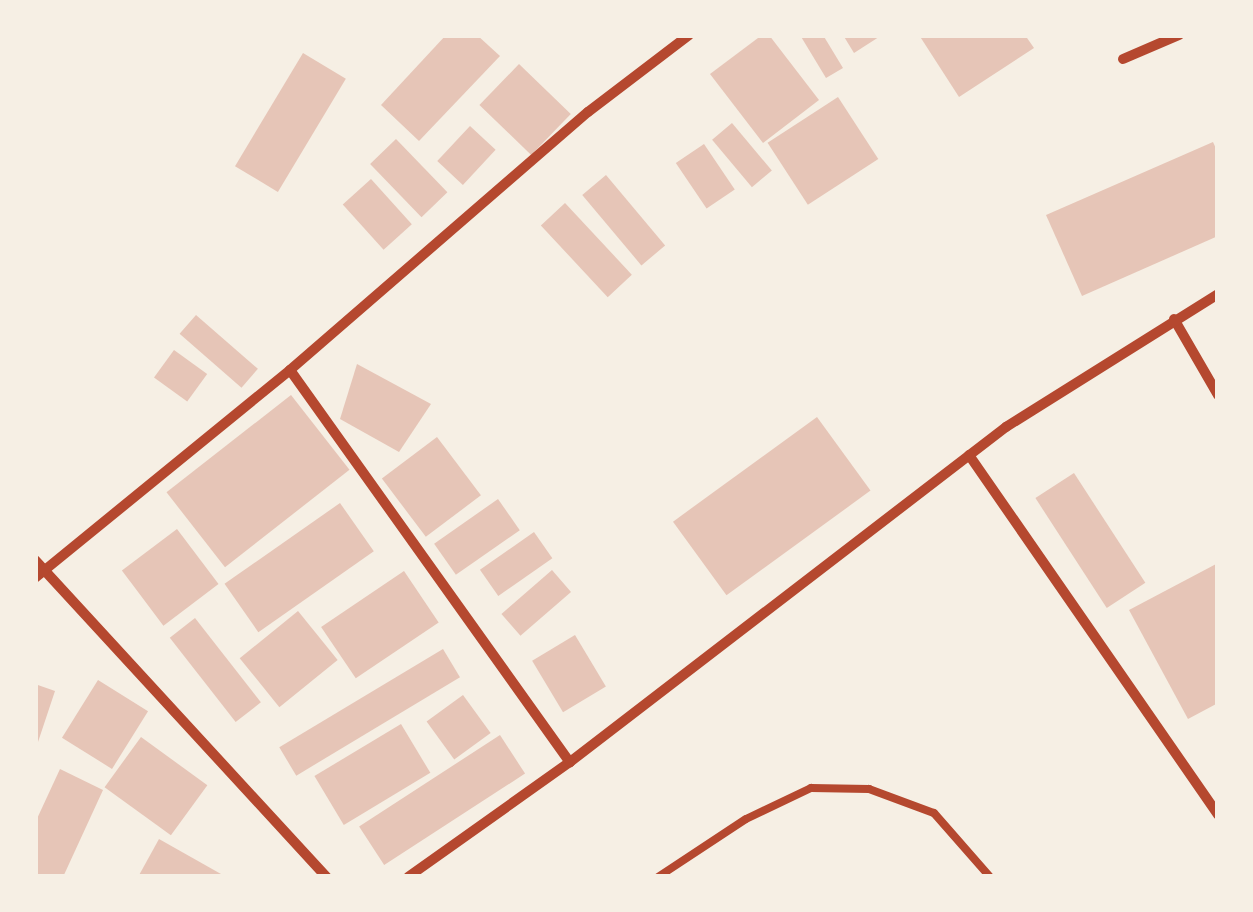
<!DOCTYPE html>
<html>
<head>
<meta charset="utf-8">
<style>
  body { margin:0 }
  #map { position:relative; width:1253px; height:912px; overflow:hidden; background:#f6efe4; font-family:Raleway,sans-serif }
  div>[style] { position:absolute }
  .building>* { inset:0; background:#e6c5b7; transform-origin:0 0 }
  .service>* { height:8px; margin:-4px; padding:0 4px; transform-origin:4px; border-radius:4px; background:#b5482f }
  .minor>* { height:10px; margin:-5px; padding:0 5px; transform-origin:5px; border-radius:5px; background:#b5482f }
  span { translate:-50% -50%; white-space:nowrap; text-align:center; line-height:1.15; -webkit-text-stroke:9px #f6efe4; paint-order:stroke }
  .frame { position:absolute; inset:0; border:38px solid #f6efe4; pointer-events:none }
</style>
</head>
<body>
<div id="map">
  <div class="building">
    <i style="clip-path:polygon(446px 35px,477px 35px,500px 56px,419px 141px,381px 105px)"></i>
    <i style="clip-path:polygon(762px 35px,769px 35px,819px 100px,763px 143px,710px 74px)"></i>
    <i style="clip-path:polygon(800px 35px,823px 35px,843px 68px,826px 78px)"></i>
    <i style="clip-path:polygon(843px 35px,882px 35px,854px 53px)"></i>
    <i style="clip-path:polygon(919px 35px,1025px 35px,1034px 48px,959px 97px)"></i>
    <i style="left:303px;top:53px;width:50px;height:132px;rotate:31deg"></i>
    <i style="left:519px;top:64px;width:72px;height:57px;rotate:44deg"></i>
    <i style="left:838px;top:97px;width:74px;height:84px;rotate:57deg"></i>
    <i style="left:732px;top:123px;width:62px;height:26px;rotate:50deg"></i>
    <i style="left:470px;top:126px;width:35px;height:48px;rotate:43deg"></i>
    <i style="left:396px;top:139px;width:74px;height:36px;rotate:46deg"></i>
    <i style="clip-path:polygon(1213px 142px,1218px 153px,1218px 236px,1082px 296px,1046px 215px)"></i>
    <i style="left:704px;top:144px;width:55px;height:34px;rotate:56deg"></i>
    <i style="left:606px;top:175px;width:92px;height:31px;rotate:50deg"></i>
    <i style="left:371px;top:179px;width:61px;height:38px;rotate:48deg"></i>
    <i style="left:565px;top:203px;width:98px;height:33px;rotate:47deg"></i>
    <i style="left:196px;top:315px;width:82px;height:25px;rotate:41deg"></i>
    <i style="left:174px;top:350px;width:41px;height:34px;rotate:36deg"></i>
    <i style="clip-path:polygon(357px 364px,431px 404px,399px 452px,340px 419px)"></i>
    <i style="left:291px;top:395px;width:95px;height:158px;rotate:52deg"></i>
    <i style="left:817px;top:417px;width:91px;height:178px;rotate:54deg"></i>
    <i style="left:437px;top:437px;width:73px;height:69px;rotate:53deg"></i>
    <i style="left:1074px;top:473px;width:131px;height:46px;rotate:57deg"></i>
    <i style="left:498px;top:499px;width:38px;height:78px;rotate:55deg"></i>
    <i style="left:340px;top:503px;width:59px;height:141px;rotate:55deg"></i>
    <i style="left:177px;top:529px;width:69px;height:69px;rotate:53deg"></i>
    <i style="left:534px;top:532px;width:32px;height:66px;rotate:55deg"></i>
    <i style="clip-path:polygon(1218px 563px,1218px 703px,1188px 719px,1129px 610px)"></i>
    <i style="left:552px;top:570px;width:29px;height:67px;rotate:49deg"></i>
    <i style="left:404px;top:571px;width:62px;height:100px;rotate:56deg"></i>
    <i style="left:298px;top:611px;width:63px;height:75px;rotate:51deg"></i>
    <i style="left:195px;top:618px;width:107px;height:32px;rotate:52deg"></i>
    <i style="left:575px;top:635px;width:60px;height:50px;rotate:59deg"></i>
    <i style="left:443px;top:649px;width:33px;height:191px;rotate:59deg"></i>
    <i style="left:98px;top:680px;width:59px;height:68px;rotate:32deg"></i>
    <i style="clip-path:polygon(35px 684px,55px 691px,36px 748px,35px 748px)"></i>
    <i style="left:463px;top:695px;width:47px;height:45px;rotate:54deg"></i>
    <i style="left:401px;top:724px;width:57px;height:101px;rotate:59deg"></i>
    <i style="left:500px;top:735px;width:46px;height:168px;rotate:57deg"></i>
    <i style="left:141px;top:737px;width:82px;height:62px;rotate:36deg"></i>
    <i style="clip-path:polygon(60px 769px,103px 790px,63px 877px,35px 877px,35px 823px)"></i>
    <i style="clip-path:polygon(159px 839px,221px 874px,219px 877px,138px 877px)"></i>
  </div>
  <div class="service">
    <i style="left:658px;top:877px;width:105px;rotate:-33.4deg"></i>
    <i style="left:746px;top:819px;width:72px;rotate:-25.5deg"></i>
    <i style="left:811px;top:788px;width:58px;rotate:1deg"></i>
    <i style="left:869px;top:789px;width:69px;rotate:20.3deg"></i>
    <i style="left:934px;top:813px;width:85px;rotate:48.8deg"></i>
  </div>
  <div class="minor">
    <i style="left:1123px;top:59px;width:61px;rotate:-23.2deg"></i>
    <i style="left:1174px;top:319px;width:88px;rotate:59.9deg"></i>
    <i style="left:290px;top:370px;width:482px;rotate:54.5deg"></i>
    <i style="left:969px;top:455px;width:438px;rotate:55.3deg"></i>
    <i style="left:35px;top:560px;width:431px;rotate:47.4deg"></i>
    <i style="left:35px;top:578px;width:329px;rotate:-39.2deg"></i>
    <i style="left:290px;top:370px;width:394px;rotate:-40.9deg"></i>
    <i style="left:588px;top:112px;width:127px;rotate:-37.3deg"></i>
    <i style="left:408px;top:877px;width:199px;rotate:-35.4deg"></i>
    <i style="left:570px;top:762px;width:550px;rotate:-37.54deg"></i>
    <i style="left:1006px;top:427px;width:250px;rotate:-32.1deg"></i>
  </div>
  <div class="frame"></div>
</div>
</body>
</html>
